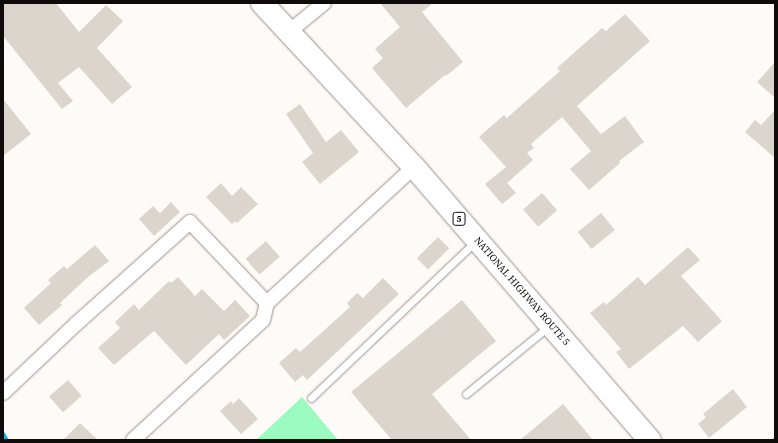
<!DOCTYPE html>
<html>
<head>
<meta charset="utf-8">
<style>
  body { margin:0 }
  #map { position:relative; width:778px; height:443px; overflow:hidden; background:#fefaf7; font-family:"Source Serif 4",serif }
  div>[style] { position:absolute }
  .green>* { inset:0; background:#9bfabf }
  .stream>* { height:5.5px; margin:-2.75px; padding:0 2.75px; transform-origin:2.75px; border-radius:2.75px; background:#26aed9 }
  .building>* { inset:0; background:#dcd5cd; transform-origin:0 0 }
  .path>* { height:2.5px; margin-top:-1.25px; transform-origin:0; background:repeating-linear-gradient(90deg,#aba7a5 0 2px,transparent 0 5px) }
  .roads { filter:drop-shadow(0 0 1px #9a918c) drop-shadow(0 0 1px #9a918c) }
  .service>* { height:7px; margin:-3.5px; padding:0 3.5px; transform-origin:3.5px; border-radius:3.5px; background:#fff }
  .minor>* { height:14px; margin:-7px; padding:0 7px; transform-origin:7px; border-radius:7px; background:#fff }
  .trunk>* { height:22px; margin:-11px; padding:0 11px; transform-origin:11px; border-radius:11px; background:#fff }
  span { translate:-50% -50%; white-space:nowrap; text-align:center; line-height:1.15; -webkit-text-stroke:3.5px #fff; paint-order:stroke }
  .shield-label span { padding:1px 3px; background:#fff; border:1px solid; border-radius:3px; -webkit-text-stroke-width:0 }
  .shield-label { font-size:9px; color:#0e0b0a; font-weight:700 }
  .street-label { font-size:10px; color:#0e0b0a }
  .frame { position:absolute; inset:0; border:4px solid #0e0b0a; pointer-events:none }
</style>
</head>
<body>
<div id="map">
  <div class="green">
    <i style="clip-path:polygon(302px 397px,338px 440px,256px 440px)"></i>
  </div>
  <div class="stream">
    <i style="left:3px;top:435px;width:6px;rotate:59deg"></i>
  </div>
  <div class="building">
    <i style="clip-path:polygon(3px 3px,56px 3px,79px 32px,106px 5px,123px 21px,97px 48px,132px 87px,112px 104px,79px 67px,58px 83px,73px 101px,62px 109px,3px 36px)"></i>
    <i style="clip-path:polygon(380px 3px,433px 3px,422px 12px,463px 62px,446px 76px,445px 75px,406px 108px,372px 68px,383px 58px,375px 49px,400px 27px)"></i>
    <i style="clip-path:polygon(625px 14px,650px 41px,577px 106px,601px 134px,625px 116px,644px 142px,619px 161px,620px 163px,589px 190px,570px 169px,591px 151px,562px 117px,531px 144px,534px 148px,527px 153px,533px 160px,507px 183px,516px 193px,502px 204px,485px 184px,506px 167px,479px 137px,504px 115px,507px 118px,560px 71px,557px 68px,602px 28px,606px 31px)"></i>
    <i style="clip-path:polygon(775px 62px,775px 98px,757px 82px)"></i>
    <i style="clip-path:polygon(3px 99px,31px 134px,3px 156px)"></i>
    <i style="clip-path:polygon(300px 104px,326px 142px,341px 130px,359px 152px,320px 184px,302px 162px,313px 153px,286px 114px)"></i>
    <i style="clip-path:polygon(775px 110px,775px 158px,745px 132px,755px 120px,761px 125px)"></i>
    <i style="clip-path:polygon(221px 183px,232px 196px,241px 187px,258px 204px,237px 223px,235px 221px,232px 224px,206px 197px)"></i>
    <i style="left:542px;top:193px;width:23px;height:25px;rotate:49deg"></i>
    <i style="clip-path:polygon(171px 202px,180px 212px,154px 236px,139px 219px,153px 206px,160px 213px)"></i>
    <i style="left:601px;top:213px;width:22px;height:30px;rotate:51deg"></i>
    <i style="left:438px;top:237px;width:16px;height:30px;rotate:45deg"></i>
    <i style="left:266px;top:241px;width:21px;height:27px;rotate:49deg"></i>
    <i style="clip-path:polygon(95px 245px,109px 261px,88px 277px,60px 303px,62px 305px,39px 325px,24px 308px,51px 283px,48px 280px,64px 266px,67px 269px)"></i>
    <i style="clip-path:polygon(688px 247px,700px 260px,681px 276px,722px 321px,698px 342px,683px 326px,629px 369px,616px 352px,621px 349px,590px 313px,604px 302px,606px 305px,638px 277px,645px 285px)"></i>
    <i style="clip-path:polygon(178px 277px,195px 296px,202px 289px,224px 311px,235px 300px,250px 316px,224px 340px,219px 334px,186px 365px,154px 331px,114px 365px,98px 348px,120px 328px,115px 322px,134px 304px,139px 310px,169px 281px,171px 283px)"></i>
    <i style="clip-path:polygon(383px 278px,399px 294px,307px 380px,303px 375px,295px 382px,279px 363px,296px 348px,300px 352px,350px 307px,347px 303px,357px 293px,363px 298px)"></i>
    <i style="clip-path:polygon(462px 300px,496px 341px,432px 394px,471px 440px,392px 440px,351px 392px)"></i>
    <i style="left:68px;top:380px;width:21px;height:25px;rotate:49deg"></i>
    <i style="clip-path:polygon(733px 389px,747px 407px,709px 438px,698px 424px,706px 417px,703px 414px)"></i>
    <i style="clip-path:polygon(239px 398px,258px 419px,241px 434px,220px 411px,231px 401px,233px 404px)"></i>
    <i style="clip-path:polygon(563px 404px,593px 440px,520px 440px)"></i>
    <i style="clip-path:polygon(80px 423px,98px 440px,63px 440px)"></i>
  </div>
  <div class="path">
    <i style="left:773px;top:440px;width:3px;rotate:-45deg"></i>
  </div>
  <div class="roads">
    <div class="service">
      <i style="left:466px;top:394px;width:107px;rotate:-39.3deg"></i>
      <i style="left:311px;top:398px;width:228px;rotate:-43.6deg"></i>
    </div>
    <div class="minor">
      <i style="left:290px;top:31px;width:44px;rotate:-39.5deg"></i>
      <i style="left:3px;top:393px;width:100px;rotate:-43.4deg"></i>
      <i style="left:76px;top:324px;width:153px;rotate:-41.8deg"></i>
      <i style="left:190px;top:222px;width:112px;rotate:46.5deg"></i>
      <i style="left:133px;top:440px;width:177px;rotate:-42.7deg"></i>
      <i style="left:263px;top:320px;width:17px;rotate:-77deg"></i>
      <i style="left:267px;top:303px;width:200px;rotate:-42.8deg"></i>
    </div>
    <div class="trunk">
      <i style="left:262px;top:3px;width:224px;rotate:47.2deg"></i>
      <i style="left:414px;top:167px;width:361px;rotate:49.2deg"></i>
    </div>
  </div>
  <div class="shield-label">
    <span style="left:459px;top:219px">5</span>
  </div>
  <div class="street-label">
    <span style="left:522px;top:291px;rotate:49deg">NATIONAL HIGHWAY ROUTE 5</span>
  </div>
  <div class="frame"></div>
</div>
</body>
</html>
